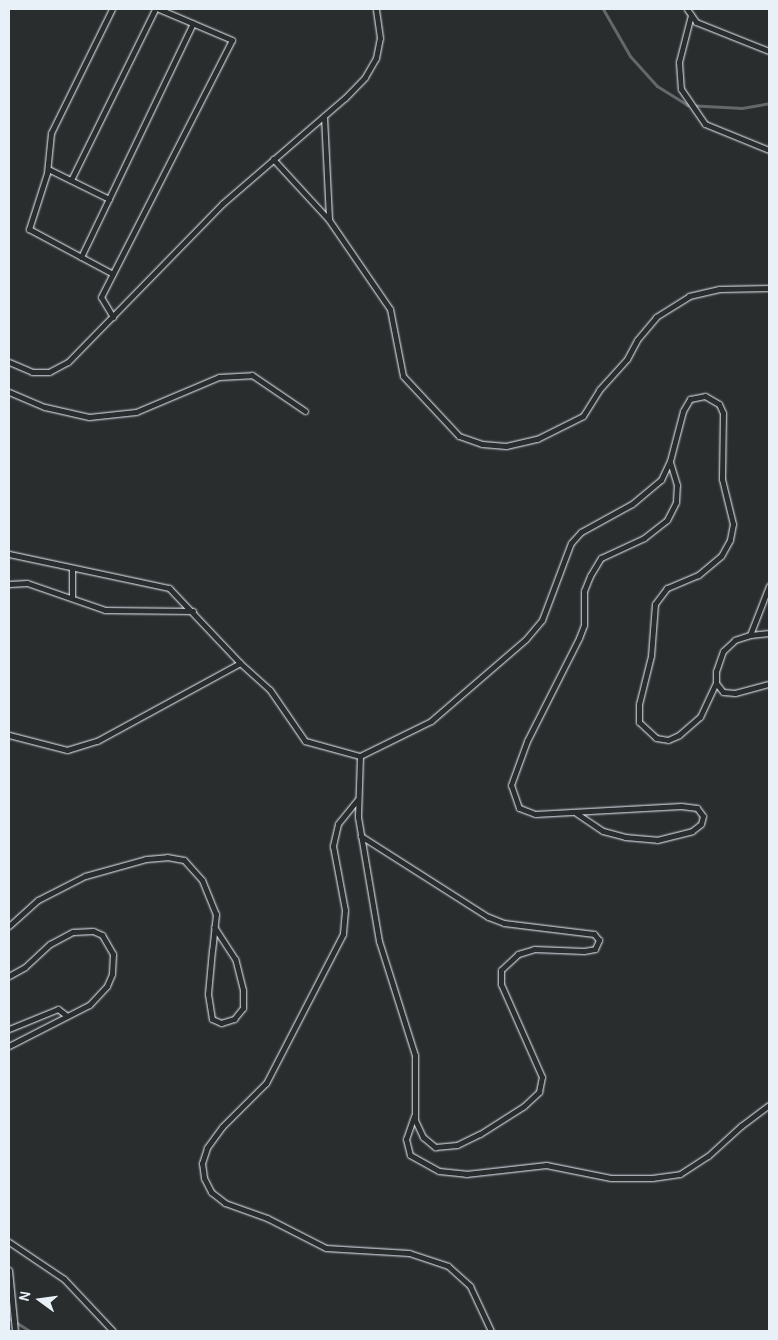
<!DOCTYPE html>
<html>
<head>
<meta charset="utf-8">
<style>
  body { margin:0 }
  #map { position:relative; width:778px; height:1340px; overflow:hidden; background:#2a2d2e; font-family:Pangolin,sans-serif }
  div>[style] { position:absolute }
  .stream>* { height:3px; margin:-1.5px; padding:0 1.5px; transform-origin:1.5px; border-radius:1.5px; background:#63686b }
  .roads { filter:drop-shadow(0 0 1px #e8f1f8) drop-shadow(0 0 1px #e8f1f8) }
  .lane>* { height:5px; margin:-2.5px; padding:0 2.5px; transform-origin:2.5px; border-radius:2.5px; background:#2a2d2e }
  span { translate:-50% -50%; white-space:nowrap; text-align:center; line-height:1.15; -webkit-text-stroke:4px #2a2d2e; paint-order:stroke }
  .frame { position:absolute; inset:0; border:10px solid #e8f1f8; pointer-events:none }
  .north { position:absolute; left:15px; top:1275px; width:50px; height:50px; -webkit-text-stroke:4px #2a2d2e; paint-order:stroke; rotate:284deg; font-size:14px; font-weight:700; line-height:20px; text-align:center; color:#e8f1f8 }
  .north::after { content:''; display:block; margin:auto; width:18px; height:22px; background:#e8f1f8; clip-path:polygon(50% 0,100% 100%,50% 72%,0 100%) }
</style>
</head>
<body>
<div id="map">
  <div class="stream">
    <i style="left:603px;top:9px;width:54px;rotate:60.1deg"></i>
    <i style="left:630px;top:56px;width:40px;rotate:48deg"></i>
    <i style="left:657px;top:86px;width:36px;rotate:32deg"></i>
    <i style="left:687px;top:105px;width:55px;rotate:3.1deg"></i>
    <i style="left:742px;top:108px;width:27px;rotate:-10deg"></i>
    <i style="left:9px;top:1318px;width:25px;rotate:32deg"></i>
  </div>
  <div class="roads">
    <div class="lane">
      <i style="left:112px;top:9px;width:138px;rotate:116.2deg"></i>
      <i style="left:51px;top:133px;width:40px;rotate:95.7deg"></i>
      <i style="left:47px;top:173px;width:59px;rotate:107.8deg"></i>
      <i style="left:29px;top:229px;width:95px;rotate:28.2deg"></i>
      <i style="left:687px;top:9px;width:16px;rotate:55deg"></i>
      <i style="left:696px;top:22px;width:79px;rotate:21.7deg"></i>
      <i style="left:691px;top:15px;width:49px;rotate:104.3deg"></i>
      <i style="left:679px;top:62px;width:27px;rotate:86deg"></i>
      <i style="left:681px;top:89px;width:42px;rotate:55.6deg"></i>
      <i style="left:705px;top:124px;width:69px;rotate:22.1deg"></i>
      <i style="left:324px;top:116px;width:104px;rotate:87.2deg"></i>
      <i style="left:273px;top:159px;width:83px;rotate:47.4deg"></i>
      <i style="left:329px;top:220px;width:108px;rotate:55.6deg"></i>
      <i style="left:390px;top:309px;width:68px;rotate:79deg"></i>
      <i style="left:403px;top:376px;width:82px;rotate:47deg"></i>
      <i style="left:459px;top:436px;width:24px;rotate:19deg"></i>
      <i style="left:482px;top:444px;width:24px;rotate:5deg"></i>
      <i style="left:506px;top:446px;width:32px;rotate:-13deg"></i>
      <i style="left:537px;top:439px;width:51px;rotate:-26.6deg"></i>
      <i style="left:583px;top:416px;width:31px;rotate:-58deg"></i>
      <i style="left:599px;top:390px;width:42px;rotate:-47.9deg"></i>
      <i style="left:627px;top:359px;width:21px;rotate:-62deg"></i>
      <i style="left:637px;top:340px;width:30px;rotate:-50deg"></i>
      <i style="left:656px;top:317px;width:39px;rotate:-32deg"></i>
      <i style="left:689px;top:296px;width:31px;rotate:-13deg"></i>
      <i style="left:719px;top:289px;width:50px;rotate:-1.1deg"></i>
      <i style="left:48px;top:169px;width:68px;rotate:26.2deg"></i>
      <i style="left:71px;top:180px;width:191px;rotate:-63.8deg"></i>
      <i style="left:81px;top:257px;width:259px;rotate:-64.4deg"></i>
      <i style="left:113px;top:317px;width:23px;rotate:-121deg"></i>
      <i style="left:101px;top:297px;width:288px;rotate:-63deg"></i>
      <i style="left:232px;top:40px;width:79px;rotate:-157deg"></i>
      <i style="left:9px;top:362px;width:25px;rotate:23deg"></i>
      <i style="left:32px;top:372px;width:17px"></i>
      <i style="left:49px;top:372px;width:21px;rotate:-28deg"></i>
      <i style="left:68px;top:362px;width:221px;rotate:-45.7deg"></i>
      <i style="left:222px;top:204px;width:162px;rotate:-40.8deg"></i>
      <i style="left:345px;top:98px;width:29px;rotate:-46deg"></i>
      <i style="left:365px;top:77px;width:22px;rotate:-60deg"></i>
      <i style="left:376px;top:58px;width:20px;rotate:-79deg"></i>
      <i style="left:380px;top:38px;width:29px;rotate:-98deg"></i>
      <i style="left:9px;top:392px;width:39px;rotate:23deg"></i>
      <i style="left:45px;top:407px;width:45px;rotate:12.8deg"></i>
      <i style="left:89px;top:417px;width:47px;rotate:-6.1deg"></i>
      <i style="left:136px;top:412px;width:90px;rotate:-22.9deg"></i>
      <i style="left:219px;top:377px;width:33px;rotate:-3deg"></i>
      <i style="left:252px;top:375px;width:64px;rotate:34.2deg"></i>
      <i style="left:9px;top:554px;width:164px;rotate:12deg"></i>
      <i style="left:169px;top:588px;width:103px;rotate:46.6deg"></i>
      <i style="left:240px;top:663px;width:40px;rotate:42deg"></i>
      <i style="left:270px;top:690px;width:62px;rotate:55.5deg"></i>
      <i style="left:305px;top:741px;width:57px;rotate:15.3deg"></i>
      <i style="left:360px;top:756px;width:79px;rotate:-26.2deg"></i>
      <i style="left:431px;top:721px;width:125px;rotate:-40.8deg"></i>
      <i style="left:526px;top:639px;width:25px;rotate:-50deg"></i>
      <i style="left:542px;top:620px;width:82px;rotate:-69.4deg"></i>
      <i style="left:571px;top:543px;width:15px;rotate:-48deg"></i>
      <i style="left:581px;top:532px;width:58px;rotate:-28.8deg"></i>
      <i style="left:632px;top:504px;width:38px;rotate:-40deg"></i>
      <i style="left:661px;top:480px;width:21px;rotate:-65deg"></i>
      <i style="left:670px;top:461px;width:52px;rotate:-75.4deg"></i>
      <i style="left:683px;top:411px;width:14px;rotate:-60deg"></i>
      <i style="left:690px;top:399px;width:15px;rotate:-11deg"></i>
      <i style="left:705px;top:396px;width:16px;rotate:30deg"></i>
      <i style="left:719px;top:404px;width:10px;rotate:66deg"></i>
      <i style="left:723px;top:413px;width:66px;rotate:90.9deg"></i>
      <i style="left:722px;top:479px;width:46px;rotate:76.3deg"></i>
      <i style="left:733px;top:524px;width:16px;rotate:101deg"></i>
      <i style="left:730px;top:540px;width:18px;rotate:119deg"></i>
      <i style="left:721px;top:556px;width:30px;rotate:140deg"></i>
      <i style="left:698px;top:575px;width:34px;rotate:157deg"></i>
      <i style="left:667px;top:588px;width:20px;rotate:127deg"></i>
      <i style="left:655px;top:604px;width:52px;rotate:94.4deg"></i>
      <i style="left:651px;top:656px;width:49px;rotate:104deg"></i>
      <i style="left:639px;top:704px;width:18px;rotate:90deg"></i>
      <i style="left:639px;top:722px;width:23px;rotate:43deg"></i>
      <i style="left:656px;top:738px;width:12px;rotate:9deg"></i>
      <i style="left:668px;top:740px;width:12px;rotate:-24deg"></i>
      <i style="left:679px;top:735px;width:28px;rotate:-41deg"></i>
      <i style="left:700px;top:717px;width:38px;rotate:-65deg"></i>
      <i style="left:9px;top:584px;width:18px;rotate:-3deg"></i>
      <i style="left:27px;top:583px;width:83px;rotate:19.1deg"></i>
      <i style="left:105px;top:610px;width:88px;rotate:0.7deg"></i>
      <i style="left:72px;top:597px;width:29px;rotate:-90deg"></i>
      <i style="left:769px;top:633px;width:19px;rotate:174deg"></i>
      <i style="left:750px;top:635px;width:16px;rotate:162deg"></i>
      <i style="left:735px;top:640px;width:16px;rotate:137deg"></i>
      <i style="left:723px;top:651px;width:21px;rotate:109deg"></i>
      <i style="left:716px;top:671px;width:12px;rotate:90deg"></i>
      <i style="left:716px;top:683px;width:11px;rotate:52deg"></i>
      <i style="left:723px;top:692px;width:12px;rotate:5deg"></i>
      <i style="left:735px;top:693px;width:35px;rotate:-15deg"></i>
      <i style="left:750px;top:635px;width:53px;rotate:-68.8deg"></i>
      <i style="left:9px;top:735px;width:60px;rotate:14.5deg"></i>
      <i style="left:67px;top:750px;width:31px;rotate:-17deg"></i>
      <i style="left:97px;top:741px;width:163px;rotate:-28.6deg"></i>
      <i style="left:360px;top:756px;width:61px;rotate:91.9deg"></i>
      <i style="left:358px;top:817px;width:126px;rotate:80.4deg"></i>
      <i style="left:379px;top:941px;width:120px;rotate:72.5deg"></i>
      <i style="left:415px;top:1055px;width:65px;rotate:90deg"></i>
      <i style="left:415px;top:1120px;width:19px;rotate:65deg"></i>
      <i style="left:423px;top:1137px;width:16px;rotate:40deg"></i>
      <i style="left:435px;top:1147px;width:22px;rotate:-5deg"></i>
      <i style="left:457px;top:1145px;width:25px;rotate:-26deg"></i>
      <i style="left:480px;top:1134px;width:52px;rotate:-32.5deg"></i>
      <i style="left:524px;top:1106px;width:21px;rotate:-43deg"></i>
      <i style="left:539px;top:1092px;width:15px;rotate:-79deg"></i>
      <i style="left:542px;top:1077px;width:102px;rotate:-113.8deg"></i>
      <i style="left:501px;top:984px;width:14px;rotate:-90deg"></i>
      <i style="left:501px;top:970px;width:23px;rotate:-43deg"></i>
      <i style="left:518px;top:954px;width:17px;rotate:-17deg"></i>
      <i style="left:534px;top:949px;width:50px;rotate:2.3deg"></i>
      <i style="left:584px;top:951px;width:11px;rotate:-10deg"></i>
      <i style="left:595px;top:949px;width:10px;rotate:-66deg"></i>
      <i style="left:599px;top:940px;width:8px;rotate:-130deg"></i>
      <i style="left:594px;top:934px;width:91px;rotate:-173deg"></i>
      <i style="left:504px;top:923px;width:17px;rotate:-159deg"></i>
      <i style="left:488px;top:917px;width:151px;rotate:-147.5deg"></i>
      <i style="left:358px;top:799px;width:32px;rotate:129deg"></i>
      <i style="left:338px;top:824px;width:23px;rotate:103deg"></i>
      <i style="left:333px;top:846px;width:65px;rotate:79.4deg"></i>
      <i style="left:345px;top:910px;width:24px;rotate:95deg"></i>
      <i style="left:343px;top:934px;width:168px;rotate:117.3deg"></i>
      <i style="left:266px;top:1083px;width:62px;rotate:135deg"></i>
      <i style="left:222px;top:1127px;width:26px;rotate:126deg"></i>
      <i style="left:207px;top:1148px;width:16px;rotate:108deg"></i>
      <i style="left:202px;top:1163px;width:15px;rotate:82deg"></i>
      <i style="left:204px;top:1178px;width:16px;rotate:63deg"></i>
      <i style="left:211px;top:1192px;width:18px;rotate:38deg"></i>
      <i style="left:225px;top:1203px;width:45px;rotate:19.7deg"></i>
      <i style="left:267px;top:1218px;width:66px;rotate:27deg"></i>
      <i style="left:326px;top:1248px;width:83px;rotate:3.4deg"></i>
      <i style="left:409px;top:1253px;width:41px;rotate:18.4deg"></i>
      <i style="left:448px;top:1266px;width:30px;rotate:42deg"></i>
      <i style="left:470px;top:1286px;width:50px;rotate:65deg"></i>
      <i style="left:576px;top:813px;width:32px;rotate:34deg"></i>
      <i style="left:603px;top:831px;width:23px;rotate:15deg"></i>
      <i style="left:625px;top:837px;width:32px;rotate:5deg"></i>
      <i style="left:657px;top:840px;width:36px;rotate:-14deg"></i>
      <i style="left:692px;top:831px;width:11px;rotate:-38deg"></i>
      <i style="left:701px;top:824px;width:8px;rotate:-76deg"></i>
      <i style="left:703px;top:816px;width:10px;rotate:-127deg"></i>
      <i style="left:697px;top:808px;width:16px;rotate:-173deg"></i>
      <i style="left:681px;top:806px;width:146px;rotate:176.9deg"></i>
      <i style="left:535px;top:814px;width:17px;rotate:-159deg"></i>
      <i style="left:519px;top:808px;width:24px;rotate:-109deg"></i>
      <i style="left:511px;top:785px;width:47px;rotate:-70deg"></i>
      <i style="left:527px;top:741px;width:115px;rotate:-63.2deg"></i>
      <i style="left:579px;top:638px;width:14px;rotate:-69deg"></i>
      <i style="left:584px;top:625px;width:34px;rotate:-90deg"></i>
      <i style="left:584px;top:591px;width:16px;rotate:-68deg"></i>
      <i style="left:590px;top:576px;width:21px;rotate:-59deg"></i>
      <i style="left:601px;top:558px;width:47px;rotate:-24.9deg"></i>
      <i style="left:644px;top:538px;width:29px;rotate:-38deg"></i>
      <i style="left:667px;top:520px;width:20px;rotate:-63deg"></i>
      <i style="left:676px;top:502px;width:17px;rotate:-87deg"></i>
      <i style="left:677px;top:485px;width:24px;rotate:-107deg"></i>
      <i style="left:9px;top:926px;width:39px;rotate:-42deg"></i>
      <i style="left:38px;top:900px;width:53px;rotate:-27.1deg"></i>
      <i style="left:85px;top:876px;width:63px;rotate:-15.6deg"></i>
      <i style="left:146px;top:859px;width:21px;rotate:-5deg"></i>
      <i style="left:167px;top:857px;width:17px;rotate:10deg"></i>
      <i style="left:184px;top:860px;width:27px;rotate:48deg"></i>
      <i style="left:202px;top:880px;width:37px;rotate:68deg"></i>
      <i style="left:216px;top:914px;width:36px;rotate:96deg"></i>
      <i style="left:212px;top:950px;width:44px;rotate:95.2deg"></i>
      <i style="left:208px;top:994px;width:25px;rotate:81deg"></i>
      <i style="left:212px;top:1019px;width:10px;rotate:24deg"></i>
      <i style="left:221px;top:1023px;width:14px;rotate:-17deg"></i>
      <i style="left:234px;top:1019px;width:14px;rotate:-51deg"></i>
      <i style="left:243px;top:1008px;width:18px;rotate:-90deg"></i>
      <i style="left:243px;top:990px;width:32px;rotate:-104deg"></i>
      <i style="left:235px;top:959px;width:38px;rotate:-123deg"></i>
      <i style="left:9px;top:976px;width:18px;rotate:-29deg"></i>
      <i style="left:25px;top:967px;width:34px;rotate:-43deg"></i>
      <i style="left:50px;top:944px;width:26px;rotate:-28deg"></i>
      <i style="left:73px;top:932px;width:20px;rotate:-3deg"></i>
      <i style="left:93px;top:931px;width:10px;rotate:24deg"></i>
      <i style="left:102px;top:935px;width:22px;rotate:60deg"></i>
      <i style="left:113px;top:954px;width:20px;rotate:93deg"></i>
      <i style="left:112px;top:974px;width:13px;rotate:113deg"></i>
      <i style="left:107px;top:986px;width:26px;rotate:133deg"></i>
      <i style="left:89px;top:1005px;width:90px;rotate:152.9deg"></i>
      <i style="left:9px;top:1029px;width:53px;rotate:-22.2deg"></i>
      <i style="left:58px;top:1009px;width:11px;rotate:38deg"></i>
      <i style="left:414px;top:1116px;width:24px;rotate:109deg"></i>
      <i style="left:406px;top:1139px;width:16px;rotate:76deg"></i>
      <i style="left:410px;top:1155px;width:33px;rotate:29deg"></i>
      <i style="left:439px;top:1171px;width:27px;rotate:6deg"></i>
      <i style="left:466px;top:1174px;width:81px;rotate:-6.4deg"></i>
      <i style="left:546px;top:1165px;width:66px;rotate:11.3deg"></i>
      <i style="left:611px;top:1178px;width:41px"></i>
      <i style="left:652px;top:1178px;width:28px;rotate:-8deg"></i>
      <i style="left:680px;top:1174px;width:33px;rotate:-33deg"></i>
      <i style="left:708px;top:1156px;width:45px;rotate:-42.3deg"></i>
      <i style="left:741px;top:1126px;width:35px;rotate:-37deg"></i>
      <i style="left:9px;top:1242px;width:66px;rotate:33.9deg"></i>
      <i style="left:64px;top:1279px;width:71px;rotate:46.7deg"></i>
      <i style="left:9px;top:1270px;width:61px;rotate:84.4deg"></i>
    </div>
  </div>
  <div class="frame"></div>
  <div class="north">N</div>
</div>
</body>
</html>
